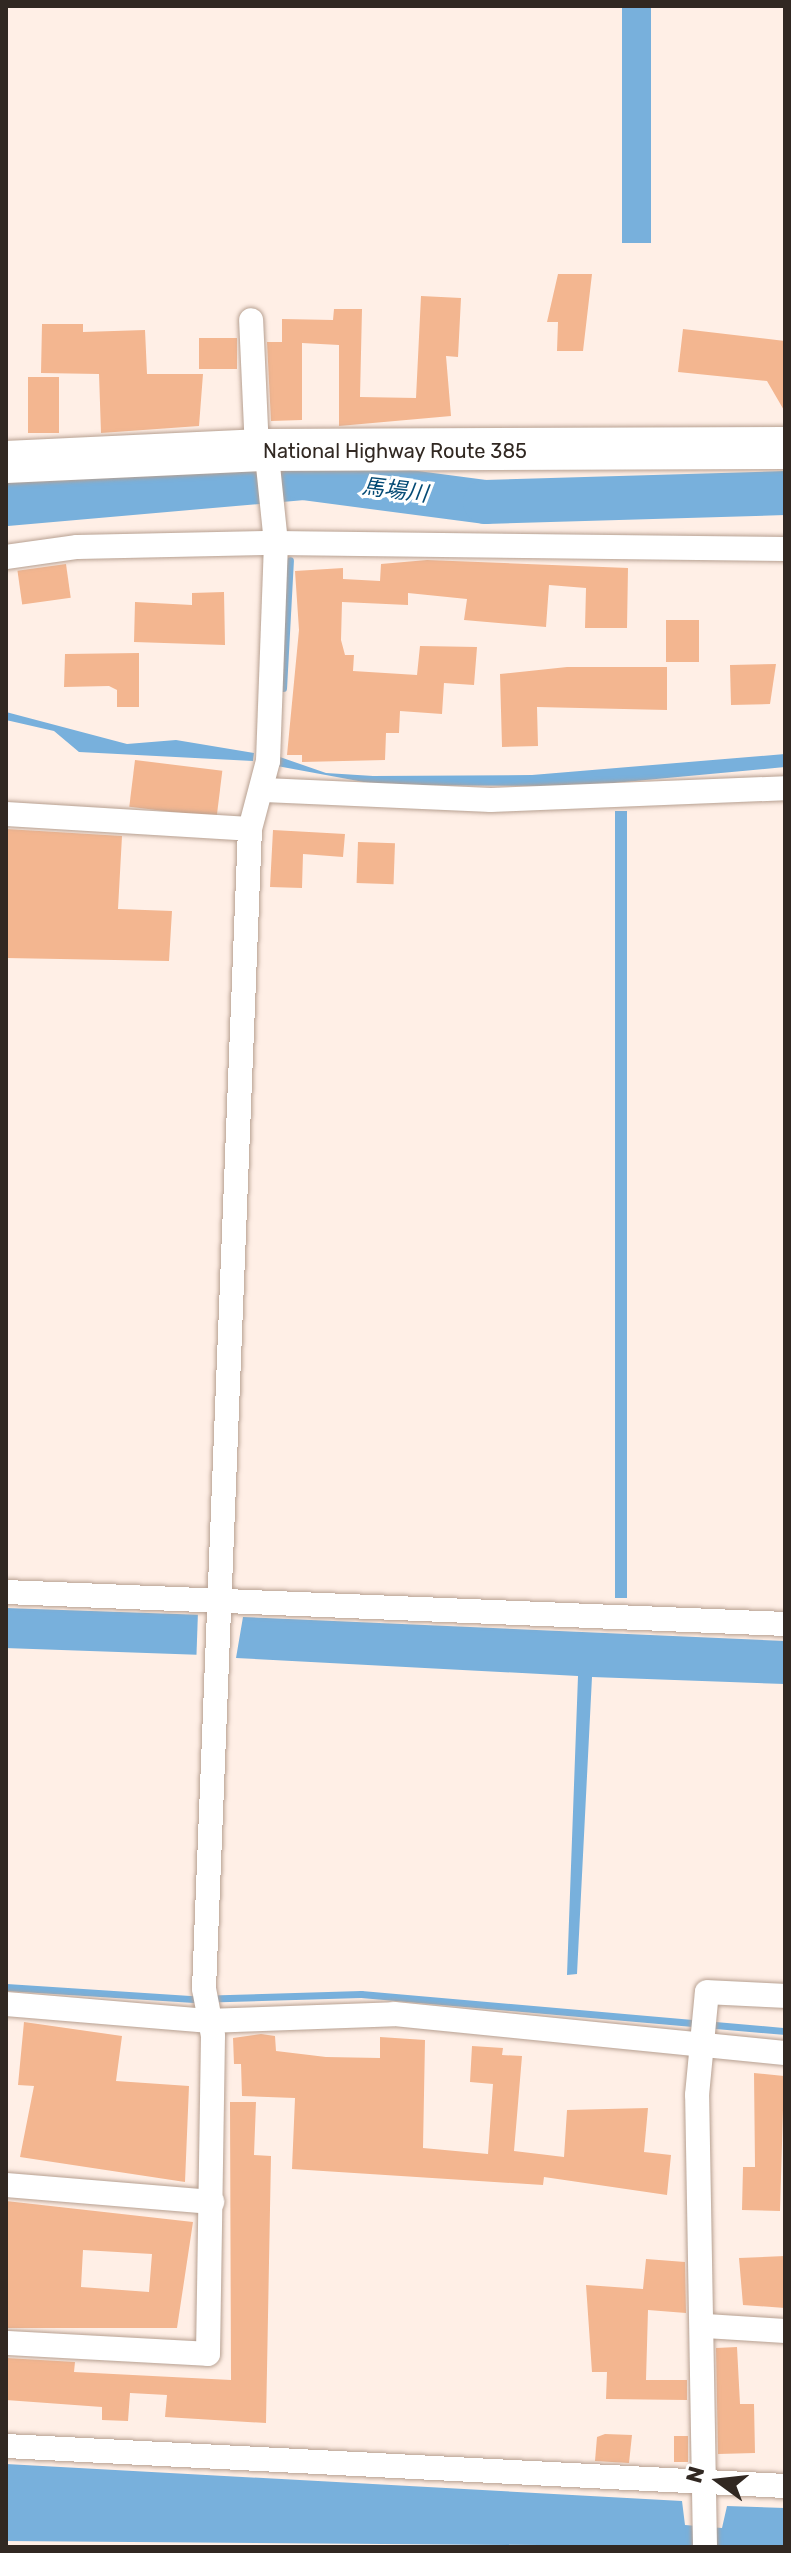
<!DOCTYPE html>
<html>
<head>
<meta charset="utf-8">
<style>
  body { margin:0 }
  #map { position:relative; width:791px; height:2553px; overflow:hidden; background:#ffefe6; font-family:Rubik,"Noto Sans JP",sans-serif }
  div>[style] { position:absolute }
  .water>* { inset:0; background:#78b0dc; transform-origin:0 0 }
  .stream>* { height:7px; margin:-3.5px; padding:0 3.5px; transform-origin:3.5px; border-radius:3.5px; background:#78b0dc }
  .river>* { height:44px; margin:-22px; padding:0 22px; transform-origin:22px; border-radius:22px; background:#78b0dc }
  .building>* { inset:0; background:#f3b690; transform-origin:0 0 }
  .roads { filter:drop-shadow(0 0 2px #b7a091) drop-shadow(0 0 2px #b7a091) }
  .street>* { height:24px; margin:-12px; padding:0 12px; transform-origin:12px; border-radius:12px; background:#fff }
  .highway>* { height:42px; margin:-21px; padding:0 21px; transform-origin:21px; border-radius:21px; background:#fff }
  span { translate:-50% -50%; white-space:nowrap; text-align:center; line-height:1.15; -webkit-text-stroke:6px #fff; paint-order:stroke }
  .street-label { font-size:20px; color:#312822 }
  .water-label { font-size:22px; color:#054b75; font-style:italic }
  .frame { position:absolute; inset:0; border:8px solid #312822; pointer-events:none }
  .north { position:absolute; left:679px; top:2441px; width:80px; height:80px; -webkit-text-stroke:6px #fff; paint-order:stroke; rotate:285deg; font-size:22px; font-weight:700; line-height:32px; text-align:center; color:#312822 }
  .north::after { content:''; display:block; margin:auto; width:28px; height:36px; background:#312822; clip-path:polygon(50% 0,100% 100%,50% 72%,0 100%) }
</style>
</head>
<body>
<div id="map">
  <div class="water">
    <i style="left:622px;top:6px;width:29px;height:237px"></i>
    <i style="clip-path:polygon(6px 712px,127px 744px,176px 740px,254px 753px,253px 761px,79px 752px,54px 731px,6px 720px)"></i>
    <i style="clip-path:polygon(785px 754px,785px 767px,581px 786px,380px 785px,277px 766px,277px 756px,326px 773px,373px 776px,532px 775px)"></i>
    <i style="left:615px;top:811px;width:12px;height:787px"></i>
    <i style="left:6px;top:1608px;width:192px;height:40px;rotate:2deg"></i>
    <i style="clip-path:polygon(243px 1617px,785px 1641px,785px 1684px,592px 1677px,577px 1974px,567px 1975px,578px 1676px,236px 1658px)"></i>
    <i style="clip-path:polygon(6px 2464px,682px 2501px,685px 2525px,722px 2528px,727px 2506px,785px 2508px,785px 2547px,6px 2541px)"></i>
  </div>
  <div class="stream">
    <i style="left:283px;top:688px;width:128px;rotate:-86.9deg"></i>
    <i style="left:6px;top:1987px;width:188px;rotate:3.7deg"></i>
    <i style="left:194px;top:1999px;width:167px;rotate:-1.7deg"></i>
    <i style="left:361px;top:1994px;width:426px;rotate:5deg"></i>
  </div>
  <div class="river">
    <i style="left:6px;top:504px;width:298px;rotate:-5deg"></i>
    <i style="left:303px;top:478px;width:184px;rotate:7.5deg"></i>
    <i style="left:485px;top:502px;width:300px;rotate:-1.7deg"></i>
  </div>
  <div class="building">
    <i style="clip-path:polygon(558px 274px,592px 274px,583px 351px,557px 351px,558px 322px,547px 322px)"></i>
    <i style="clip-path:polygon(421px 296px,461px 298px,458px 357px,446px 356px,451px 416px,339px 426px,339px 345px,302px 343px,302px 420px,271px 421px,267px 342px,282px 342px,282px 319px,333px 320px,334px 309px,362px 309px,360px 397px,416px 398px)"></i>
    <i style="clip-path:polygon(42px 324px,83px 324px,83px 332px,145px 330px,147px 374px,203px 374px,199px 426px,101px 433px,99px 374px,41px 373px)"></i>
    <i style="clip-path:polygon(683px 329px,785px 341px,785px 412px,767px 381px,678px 372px)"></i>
    <i style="left:199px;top:338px;width:38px;height:31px"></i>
    <i style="left:28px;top:377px;width:31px;height:56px"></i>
    <i style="clip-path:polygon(427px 560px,628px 568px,627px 628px,585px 628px,586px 588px,549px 585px,546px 627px,464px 620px,467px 599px,408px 593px,408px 605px,342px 602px,341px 640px,345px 655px,354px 655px,353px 671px,417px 675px,420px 646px,477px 647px,474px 685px,444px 683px,442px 714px,400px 711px,399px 733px,386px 733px,385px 760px,302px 762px,302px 755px,287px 755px,299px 630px,295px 571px,343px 568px,343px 579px,380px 581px,381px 564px)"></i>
    <i style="left:66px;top:564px;width:34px;height:49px;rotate:82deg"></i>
    <i style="clip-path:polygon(224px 592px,225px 645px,134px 642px,135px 602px,192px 605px,192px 593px)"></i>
    <i style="left:666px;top:620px;width:33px;height:42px"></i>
    <i style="clip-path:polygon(139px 653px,139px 707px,117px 707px,117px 690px,109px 686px,64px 687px,65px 654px)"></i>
    <i style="clip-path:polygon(776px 664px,770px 704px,731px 705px,730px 665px)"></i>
    <i style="clip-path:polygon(567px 667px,667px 667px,667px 710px,537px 707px,538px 746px,502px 747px,500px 674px)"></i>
    <i style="left:135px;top:760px;width:88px;height:47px;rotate:7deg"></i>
    <i style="clip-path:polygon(6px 829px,122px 836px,118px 909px,172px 911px,169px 961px,6px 958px)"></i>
    <i style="clip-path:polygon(273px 830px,345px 834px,343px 857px,303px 854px,302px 888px,270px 887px)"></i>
    <i style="left:358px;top:842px;width:37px;height:41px;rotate:2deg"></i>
    <i style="clip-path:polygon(24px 2022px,122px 2036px,116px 2081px,189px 2086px,185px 2182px,20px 2157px,34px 2086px,18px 2085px)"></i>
    <i style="clip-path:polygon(261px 2034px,275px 2036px,276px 2051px,326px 2057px,380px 2058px,380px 2037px,425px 2040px,423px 2148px,488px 2154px,493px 2084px,470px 2082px,472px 2046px,503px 2048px,502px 2055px,522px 2056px,514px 2151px,564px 2157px,567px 2110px,648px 2108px,644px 2152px,671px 2155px,667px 2195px,544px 2177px,543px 2185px,292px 2169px,295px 2098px,242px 2096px,241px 2064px,234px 2064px,233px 2038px)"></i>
    <i style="clip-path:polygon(754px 2073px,784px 2076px,780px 2211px,742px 2210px,743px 2167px,755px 2167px)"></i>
    <i style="clip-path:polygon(230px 2102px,256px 2102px,254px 2155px,271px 2156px,266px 2423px,165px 2417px,167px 2395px,130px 2393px,128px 2421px,102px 2420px,102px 2407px,6px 2400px,6px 2358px,75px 2362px,74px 2372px,231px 2380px)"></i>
    <i style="clip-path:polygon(evenodd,6px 2201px,193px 2222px,177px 2328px,6px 2328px,6px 2201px,83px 2250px,152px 2254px,149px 2292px,81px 2287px,83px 2250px)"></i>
    <i style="clip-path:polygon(785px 2256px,785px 2308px,743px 2305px,739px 2258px)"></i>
    <i style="clip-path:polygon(646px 2259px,685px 2262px,686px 2313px,648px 2310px,646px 2380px,687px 2380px,687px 2400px,606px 2399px,607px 2372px,592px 2372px,586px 2285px,643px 2289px)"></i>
    <i style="clip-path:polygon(737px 2347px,740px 2404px,754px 2404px,755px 2453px,718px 2454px,716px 2348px)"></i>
    <i style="clip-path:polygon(605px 2434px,632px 2435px,629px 2463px,595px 2461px,597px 2437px)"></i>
    <i style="left:674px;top:2436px;width:14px;height:26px"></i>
  </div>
  <div class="roads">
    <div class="street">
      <i style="left:6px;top:557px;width:72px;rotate:-8deg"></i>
      <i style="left:77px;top:547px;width:199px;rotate:-1.2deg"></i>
      <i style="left:276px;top:543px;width:509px;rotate:0.68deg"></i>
      <i style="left:264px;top:790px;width:227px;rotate:2.5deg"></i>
      <i style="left:491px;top:800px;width:294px;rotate:-2.3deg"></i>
      <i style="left:6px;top:814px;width:244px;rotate:3.5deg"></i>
      <i style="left:6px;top:1592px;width:780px;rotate:2.35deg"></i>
      <i style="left:6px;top:2004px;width:202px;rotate:4.8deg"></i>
      <i style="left:207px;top:2021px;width:187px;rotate:-2.1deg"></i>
      <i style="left:394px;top:2014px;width:393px;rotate:5.7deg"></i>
      <i style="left:6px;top:2185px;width:207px;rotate:4.7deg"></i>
      <i style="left:706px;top:2326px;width:79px;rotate:3.6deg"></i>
      <i style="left:6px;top:2343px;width:202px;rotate:3.1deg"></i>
      <i style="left:208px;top:2354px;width:318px;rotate:-89.1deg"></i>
      <i style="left:213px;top:2036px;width:48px;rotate:-100.8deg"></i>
      <i style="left:204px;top:1989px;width:1161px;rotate:-87.73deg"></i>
      <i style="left:250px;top:829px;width:70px;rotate:-75.2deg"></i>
      <i style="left:268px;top:761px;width:218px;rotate:-87.9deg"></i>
      <i style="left:276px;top:543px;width:78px;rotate:-95.9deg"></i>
      <i style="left:268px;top:465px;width:19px;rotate:-126deg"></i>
      <i style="left:257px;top:450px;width:130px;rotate:-92.6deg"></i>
      <i style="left:6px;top:2446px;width:780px;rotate:2.94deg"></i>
      <i style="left:705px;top:2547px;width:452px;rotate:-91deg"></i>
      <i style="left:697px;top:2095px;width:103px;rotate:-84.5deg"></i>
      <i style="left:707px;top:1992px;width:78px;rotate:2.9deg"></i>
    </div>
    <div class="highway">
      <i style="left:6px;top:462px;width:251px;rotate:-2.7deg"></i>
      <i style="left:257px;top:450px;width:528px;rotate:-0.22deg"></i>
    </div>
  </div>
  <div class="street-label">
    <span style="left:395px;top:451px">National Highway Route 385</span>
  </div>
  <div class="water-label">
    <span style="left:395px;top:490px;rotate:7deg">馬場川</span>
  </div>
  <div class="frame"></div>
  <div class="north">N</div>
</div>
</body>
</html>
